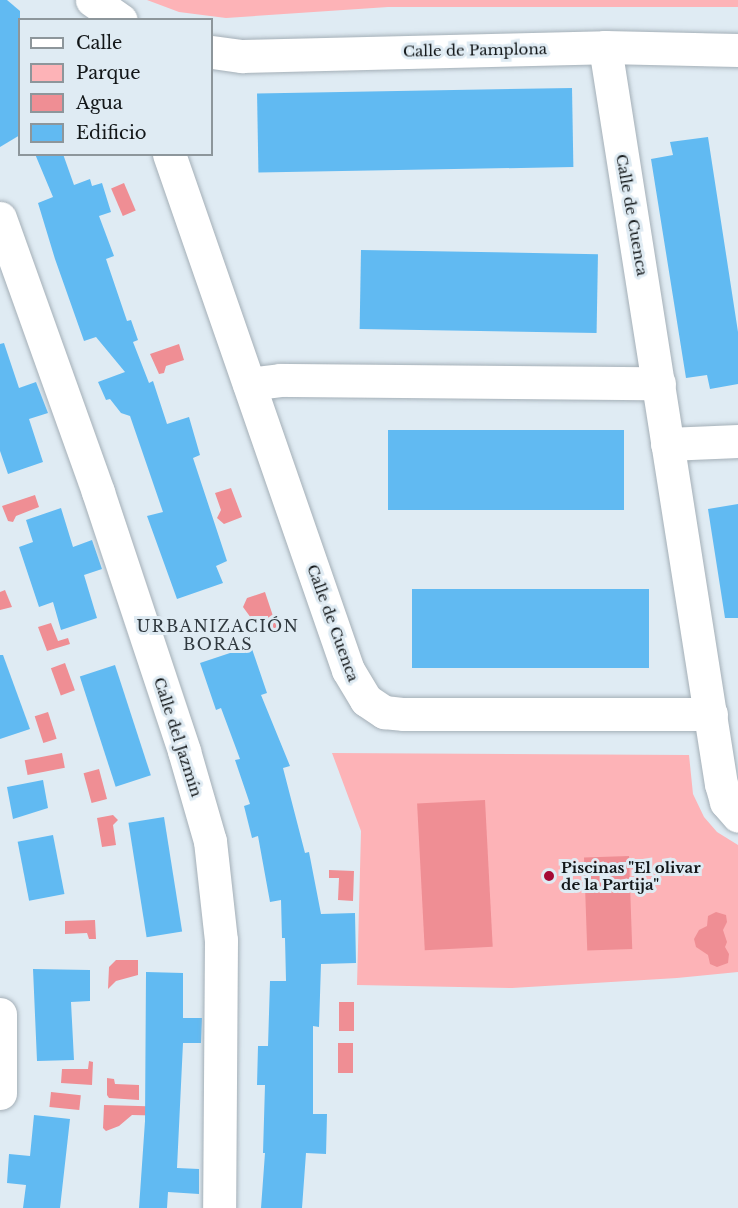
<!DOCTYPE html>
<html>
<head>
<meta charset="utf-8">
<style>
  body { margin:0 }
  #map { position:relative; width:738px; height:1208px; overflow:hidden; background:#dfebf3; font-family:"Libre Baskerville",serif }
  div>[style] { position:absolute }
  .green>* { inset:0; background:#fdb3b7 }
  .water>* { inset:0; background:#ef8e94; transform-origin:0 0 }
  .building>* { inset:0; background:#61baf2; transform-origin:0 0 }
  .roads { filter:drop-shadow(0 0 2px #a4afb7) drop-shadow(0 0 2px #a4afb7) }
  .minor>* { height:33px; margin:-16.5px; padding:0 16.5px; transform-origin:16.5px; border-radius:16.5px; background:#fff }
  .dots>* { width:16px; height:16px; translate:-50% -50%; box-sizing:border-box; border:3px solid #dfebf3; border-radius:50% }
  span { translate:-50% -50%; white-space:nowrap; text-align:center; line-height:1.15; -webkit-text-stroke:6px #dfebf3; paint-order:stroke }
  .street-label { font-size:15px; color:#121618 }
  .poi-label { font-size:15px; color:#121618; font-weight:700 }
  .left { translate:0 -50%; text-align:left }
  .neighbourhood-label { font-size:16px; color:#30393f; letter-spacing:1.5px }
  .legend { position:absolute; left:18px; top:18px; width:195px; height:138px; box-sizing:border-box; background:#dfebf3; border:2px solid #8d969b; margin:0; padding:8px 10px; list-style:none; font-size:18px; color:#121618 }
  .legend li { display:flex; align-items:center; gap:12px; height:30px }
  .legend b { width:30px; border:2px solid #8d969b }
</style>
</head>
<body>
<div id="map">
  <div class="green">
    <i style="clip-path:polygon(147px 0,738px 0,738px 7px,388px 7px,226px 18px,179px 12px)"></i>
    <i style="clip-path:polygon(332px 753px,689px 755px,693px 794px,704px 817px,717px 832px,738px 845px,738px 972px,677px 978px,512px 988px,357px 985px,361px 831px)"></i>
  </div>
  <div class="water">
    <i style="left:124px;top:183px;width:30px;height:14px;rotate:67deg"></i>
    <i style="clip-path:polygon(179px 344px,184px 360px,166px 366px,164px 373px,159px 374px,150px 354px)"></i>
    <i style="clip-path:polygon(231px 488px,242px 517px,224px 524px,217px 518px,221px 510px,215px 493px)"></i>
    <i style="clip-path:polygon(35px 495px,39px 507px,16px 516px,13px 522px,8px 521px,2px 506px)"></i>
    <i style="clip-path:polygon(5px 590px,12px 607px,0 610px,0 592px)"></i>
    <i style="clip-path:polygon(265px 592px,277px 628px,265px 632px,260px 618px,251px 618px,243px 607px,247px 598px)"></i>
    <i style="clip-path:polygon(51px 623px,58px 641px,68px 638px,70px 644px,47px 651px,38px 627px)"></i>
    <i style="left:65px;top:663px;width:29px;height:15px;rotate:70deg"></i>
    <i style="left:48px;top:712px;width:28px;height:14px;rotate:72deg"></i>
    <i style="left:62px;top:753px;width:15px;height:38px;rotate:79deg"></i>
    <i style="left:99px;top:769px;width:31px;height:16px;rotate:75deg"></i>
    <i style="left:485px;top:800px;width:147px;height:68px;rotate:87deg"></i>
    <i style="clip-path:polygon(113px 815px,118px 820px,113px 825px,116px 845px,102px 847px,97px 818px)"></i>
    <i style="left:629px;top:856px;width:93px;height:45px;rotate:88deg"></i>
    <i style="clip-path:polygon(329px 870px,354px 871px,353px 901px,338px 900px,339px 878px,329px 878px)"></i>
    <i style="clip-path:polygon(716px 912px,726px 915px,727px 922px,723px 930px,727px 942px,725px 947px,729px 954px,728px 963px,717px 967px,710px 964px,708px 955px,696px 947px,694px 939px,699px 930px,707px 926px,708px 916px)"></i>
    <i style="clip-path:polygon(95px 920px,96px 939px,89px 939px,87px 933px,65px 934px,65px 921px)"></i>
    <i style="clip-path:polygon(116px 960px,138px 960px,138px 975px,116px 981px,108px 989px,109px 967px)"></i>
    <i style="left:339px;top:1002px;width:15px;height:29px"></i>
    <i style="left:338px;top:1043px;width:15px;height:30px"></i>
    <i style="clip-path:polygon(89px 1061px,93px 1062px,92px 1085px,61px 1083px,62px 1069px,88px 1069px)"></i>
    <i style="clip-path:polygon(107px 1078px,114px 1079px,115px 1084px,139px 1085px,139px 1100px,109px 1098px,107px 1095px)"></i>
    <i style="left:51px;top:1092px;width:30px;height:15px;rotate:6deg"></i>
    <i style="clip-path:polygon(104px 1105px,172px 1107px,172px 1116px,132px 1115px,119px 1126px,106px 1131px,103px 1128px)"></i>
  </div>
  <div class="building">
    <i style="clip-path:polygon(0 0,7px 0,20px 11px,20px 135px,0 147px)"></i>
    <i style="left:572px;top:88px;width:79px;height:315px;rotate:89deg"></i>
    <i style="clip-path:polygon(708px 137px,738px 332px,738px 384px,710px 389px,707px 375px,686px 378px,651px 159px,673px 155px,670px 142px)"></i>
    <i style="clip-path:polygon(35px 154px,63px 154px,74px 185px,90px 179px,92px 186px,102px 183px,111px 212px,99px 216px,114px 256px,106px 259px,127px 321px,131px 320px,138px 340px,133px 342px,149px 383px,153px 381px,167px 424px,189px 417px,200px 455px,193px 458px,227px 561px,216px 566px,223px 583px,177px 599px,147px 516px,163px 512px,130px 416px,121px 413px,110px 399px,106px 400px,98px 382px,125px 372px,96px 337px,84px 341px,55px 259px,38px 203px,53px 197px)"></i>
    <i style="left:361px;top:250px;width:237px;height:79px;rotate:1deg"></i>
    <i style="clip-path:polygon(4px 343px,19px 388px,36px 382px,48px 413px,29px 419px,43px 462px,8px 474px,0 451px,0 344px)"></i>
    <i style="left:388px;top:430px;width:236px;height:80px"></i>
    <i style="clip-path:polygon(738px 504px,738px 618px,725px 618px,708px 509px)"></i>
    <i style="clip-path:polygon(61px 508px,73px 547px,92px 540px,102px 569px,84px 575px,97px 618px,61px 630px,53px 602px,39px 607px,19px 547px,33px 542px,26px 520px)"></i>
    <i style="left:412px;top:589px;width:237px;height:79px"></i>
    <i style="clip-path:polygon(251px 646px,267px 693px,261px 695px,290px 766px,283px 768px,305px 853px,309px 852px,321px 914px,355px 913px,356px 963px,321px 964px,319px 1027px,313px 1026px,313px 1114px,327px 1114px,326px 1154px,306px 1153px,302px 1208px,261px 1208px,265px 1153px,263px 1153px,265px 1085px,257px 1085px,258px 1046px,268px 1046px,270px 981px,286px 981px,285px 938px,282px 938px,281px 900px,270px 902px,258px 836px,252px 838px,244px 806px,250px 804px,235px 760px,240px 759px,221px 708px,216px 710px,200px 663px)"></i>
    <i style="clip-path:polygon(0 655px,3px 655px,30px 729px,0 739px)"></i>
    <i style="left:115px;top:665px;width:116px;height:37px;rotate:72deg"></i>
    <i style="clip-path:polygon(43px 780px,48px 808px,13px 819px,7px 787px)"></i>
    <i style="left:164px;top:817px;width:116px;height:36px;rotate:81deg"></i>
    <i style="left:53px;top:835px;width:60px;height:36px;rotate:79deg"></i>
    <i style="clip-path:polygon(33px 969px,90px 970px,90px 1001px,71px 1002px,74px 1060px,37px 1061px)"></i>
    <i style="clip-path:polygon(146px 972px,183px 973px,183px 1018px,202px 1018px,201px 1043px,183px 1043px,177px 1168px,199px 1169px,199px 1194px,168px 1192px,167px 1208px,139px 1208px,145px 1121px)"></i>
    <i style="clip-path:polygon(34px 1115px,70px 1119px,60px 1208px,23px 1208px,26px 1185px,7px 1183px,9px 1154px,30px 1156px)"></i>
  </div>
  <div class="roads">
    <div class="minor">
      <i style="left:92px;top:0;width:35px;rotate:35deg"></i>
      <i style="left:605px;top:47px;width:746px;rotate:81.06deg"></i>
      <i style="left:721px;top:784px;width:19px;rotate:74deg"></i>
      <i style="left:726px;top:802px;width:18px;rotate:49deg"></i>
      <i style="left:212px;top:52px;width:30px;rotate:8deg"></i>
      <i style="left:242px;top:56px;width:363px;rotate:-1.4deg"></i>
      <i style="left:605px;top:47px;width:133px;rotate:1.3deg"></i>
      <i style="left:169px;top:154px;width:546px;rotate:70.87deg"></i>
      <i style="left:348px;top:670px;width:35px;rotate:59deg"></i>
      <i style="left:366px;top:700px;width:22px;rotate:34deg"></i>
      <i style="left:384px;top:712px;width:20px;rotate:6deg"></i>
      <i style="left:404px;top:714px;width:307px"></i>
      <i style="left:0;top:218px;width:291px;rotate:70.3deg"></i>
      <i style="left:98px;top:492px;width:273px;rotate:71.6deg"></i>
      <i style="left:184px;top:751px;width:94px;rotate:73.9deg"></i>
      <i style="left:210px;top:841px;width:100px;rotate:83.7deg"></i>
      <i style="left:221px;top:940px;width:268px;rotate:90.4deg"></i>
      <i style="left:249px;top:384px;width:31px;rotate:-7deg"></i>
      <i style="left:280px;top:380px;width:379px;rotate:0.5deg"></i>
      <i style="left:667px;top:444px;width:71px;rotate:-2.4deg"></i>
      <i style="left:0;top:1014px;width:79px;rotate:90deg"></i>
    </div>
  </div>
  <div class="dots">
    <i style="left:549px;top:876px;background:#a50934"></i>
  </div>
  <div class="street-label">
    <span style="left:475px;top:50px;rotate:-1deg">Calle de Pamplona</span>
    <span style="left:632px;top:215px;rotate:80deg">Calle de Cuenca</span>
    <span style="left:333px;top:623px;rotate:70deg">Calle de Cuenca</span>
    <span style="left:178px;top:737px;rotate:72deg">Calle del Jazmín</span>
  </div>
  <div class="poi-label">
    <span class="left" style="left:561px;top:876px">Piscinas "El olivar<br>de la Partija"</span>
  </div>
  <div class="neighbourhood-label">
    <span style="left:218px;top:635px">URBANIZACIÓN<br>BORAS</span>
  </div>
  <ul class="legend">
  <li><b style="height:8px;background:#fff"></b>Calle</li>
  <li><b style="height:16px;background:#fdb3b7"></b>Parque</li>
  <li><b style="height:16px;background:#ef8e94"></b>Agua</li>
  <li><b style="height:16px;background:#61baf2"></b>Edificio</li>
  </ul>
</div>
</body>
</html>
